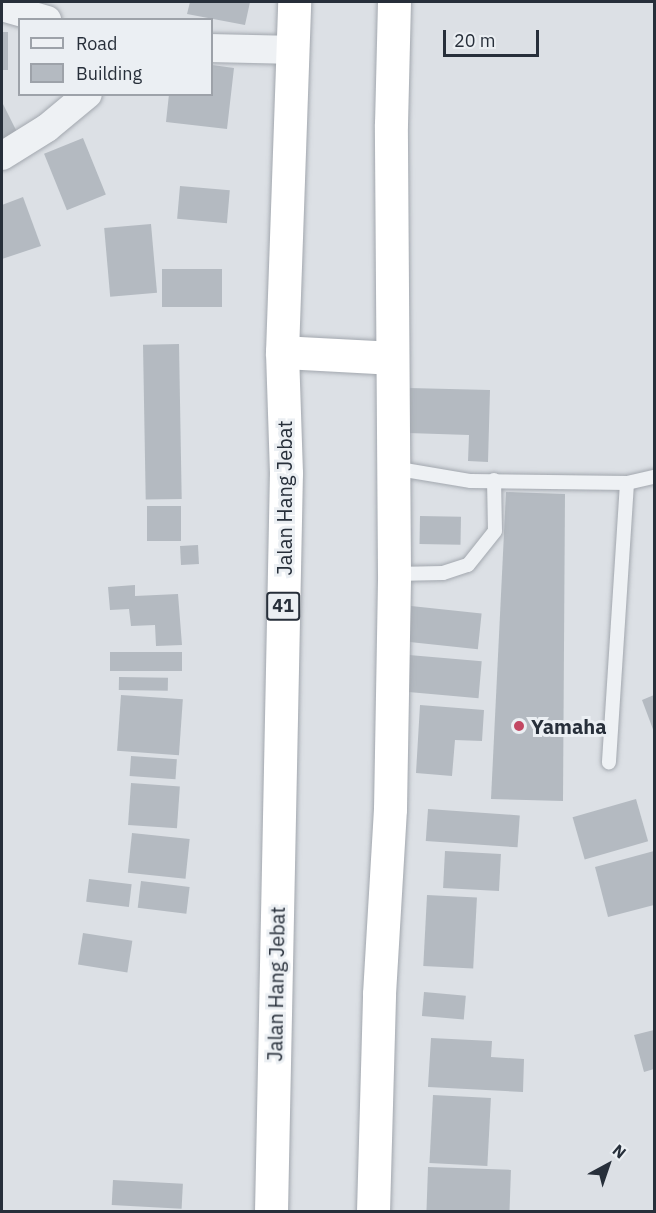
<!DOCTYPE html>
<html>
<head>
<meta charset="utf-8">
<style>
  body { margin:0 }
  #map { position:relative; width:656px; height:1213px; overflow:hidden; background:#dce0e5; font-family:"IBM Plex Sans",sans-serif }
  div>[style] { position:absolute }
  .building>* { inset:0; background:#b4bac1; transform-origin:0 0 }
  .roads { filter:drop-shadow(0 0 2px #a2a7ae) drop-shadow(0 0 2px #a2a7ae) }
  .lane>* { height:14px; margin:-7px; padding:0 7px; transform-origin:7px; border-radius:7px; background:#eef1f4 }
  .street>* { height:28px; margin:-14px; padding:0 14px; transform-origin:14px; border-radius:14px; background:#eef1f4 }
  .highway>* { height:33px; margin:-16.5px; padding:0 16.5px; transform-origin:16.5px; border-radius:16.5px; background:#fff }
  .dots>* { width:16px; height:16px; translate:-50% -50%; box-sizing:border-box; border:3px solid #ebeff3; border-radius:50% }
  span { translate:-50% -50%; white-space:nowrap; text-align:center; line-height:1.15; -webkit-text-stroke:6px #ebeff3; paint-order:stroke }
  .shield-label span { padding:2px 4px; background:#ebeff3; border:2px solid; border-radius:4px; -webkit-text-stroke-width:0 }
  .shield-label { font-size:18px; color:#272f3a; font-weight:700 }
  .street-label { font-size:20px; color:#272f3a }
  .poi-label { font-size:20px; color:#272f3a; font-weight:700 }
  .left { translate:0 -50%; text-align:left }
  .frame { position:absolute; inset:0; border:3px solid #272f3a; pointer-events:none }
  .legend { position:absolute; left:18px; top:18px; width:195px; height:78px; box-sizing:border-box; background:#ebeff3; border:2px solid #9da2a9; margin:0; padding:8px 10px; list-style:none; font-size:18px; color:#272f3a }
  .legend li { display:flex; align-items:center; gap:12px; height:30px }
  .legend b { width:30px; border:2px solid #9da2a9 }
  .north { position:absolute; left:578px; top:1135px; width:60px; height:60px; -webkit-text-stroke:4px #ebeff3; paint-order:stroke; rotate:40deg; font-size:16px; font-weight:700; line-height:24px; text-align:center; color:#272f3a }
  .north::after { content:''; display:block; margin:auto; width:21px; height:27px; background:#272f3a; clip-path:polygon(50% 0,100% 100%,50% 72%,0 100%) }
  .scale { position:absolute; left:443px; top:30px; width:96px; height:27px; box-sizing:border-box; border:3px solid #272f3a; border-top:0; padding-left:8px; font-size:18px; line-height:21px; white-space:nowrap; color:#272f3a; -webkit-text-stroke:4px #ebeff3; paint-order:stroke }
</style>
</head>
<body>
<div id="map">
  <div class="building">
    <i style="clip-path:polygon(190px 2px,250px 2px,245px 25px,187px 14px)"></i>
    <i style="left:2px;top:32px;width:6px;height:38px"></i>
    <i style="clip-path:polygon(212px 65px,234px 68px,227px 129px,166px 122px,169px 94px,212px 94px)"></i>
    <i style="clip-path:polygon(2px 102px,20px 138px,2px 147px)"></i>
    <i style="left:83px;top:138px;width:61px;height:42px;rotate:68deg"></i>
    <i style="left:180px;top:186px;width:50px;height:33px;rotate:5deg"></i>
    <i style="clip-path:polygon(23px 197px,41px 246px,2px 259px,2px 205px)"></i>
    <i style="left:151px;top:224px;width:69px;height:47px;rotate:85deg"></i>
    <i style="left:222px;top:269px;width:38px;height:60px;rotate:90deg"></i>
    <i style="left:179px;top:344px;width:155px;height:36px;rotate:89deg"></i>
    <i style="clip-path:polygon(409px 388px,490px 390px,488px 462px,468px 461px,469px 435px,408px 433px)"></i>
    <i style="clip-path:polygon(506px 492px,565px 494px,563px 801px,491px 799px)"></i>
    <i style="left:147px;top:506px;width:34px;height:35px"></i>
    <i style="left:420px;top:516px;width:41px;height:28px;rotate:1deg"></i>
    <i style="left:198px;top:545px;width:19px;height:18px;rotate:87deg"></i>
    <i style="clip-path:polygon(135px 585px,135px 596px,178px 594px,182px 645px,156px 646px,155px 625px,131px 626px,129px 609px,110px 610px,108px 587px)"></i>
    <i style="left:411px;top:606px;width:71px;height:36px;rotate:6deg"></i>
    <i style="left:110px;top:652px;width:72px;height:19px"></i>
    <i style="left:409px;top:655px;width:73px;height:37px;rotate:5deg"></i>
    <i style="left:119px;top:677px;width:49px;height:13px;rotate:1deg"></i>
    <i style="left:121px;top:695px;width:62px;height:56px;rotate:4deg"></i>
    <i style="clip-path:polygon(654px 695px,654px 732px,642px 700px)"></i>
    <i style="clip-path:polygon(420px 705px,484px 710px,482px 741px,455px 740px,452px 776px,416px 773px)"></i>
    <i style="left:131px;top:756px;width:46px;height:20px;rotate:4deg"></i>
    <i style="left:131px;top:783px;width:49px;height:42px;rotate:4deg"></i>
    <i style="left:636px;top:799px;width:44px;height:66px;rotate:74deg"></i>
    <i style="left:428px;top:809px;width:92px;height:32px;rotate:4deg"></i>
    <i style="left:132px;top:833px;width:58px;height:40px;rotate:6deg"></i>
    <i style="left:445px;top:851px;width:56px;height:37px;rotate:3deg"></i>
    <i style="clip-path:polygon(654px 851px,654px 905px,608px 917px,595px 867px)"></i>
    <i style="left:89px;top:879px;width:43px;height:23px;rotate:7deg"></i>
    <i style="left:141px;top:881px;width:49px;height:27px;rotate:7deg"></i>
    <i style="left:427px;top:895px;width:50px;height:71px;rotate:3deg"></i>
    <i style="left:83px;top:933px;width:50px;height:32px;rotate:9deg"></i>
    <i style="left:424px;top:992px;width:42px;height:24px;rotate:5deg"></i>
    <i style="clip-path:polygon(654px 1030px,654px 1069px,644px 1072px,634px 1035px)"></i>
    <i style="clip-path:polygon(431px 1038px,492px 1041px,491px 1057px,524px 1059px,523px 1092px,428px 1087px)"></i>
    <i style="left:433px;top:1095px;width:58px;height:68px;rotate:3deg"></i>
    <i style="left:428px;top:1167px;width:83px;height:45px;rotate:2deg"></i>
    <i style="left:113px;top:1180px;width:70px;height:25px;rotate:3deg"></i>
  </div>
  <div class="roads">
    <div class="lane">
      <i style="left:393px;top:468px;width:79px;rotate:9.5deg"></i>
      <i style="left:471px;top:481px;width:156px;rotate:0.7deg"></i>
      <i style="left:627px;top:483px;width:280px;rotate:93.7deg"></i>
      <i style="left:627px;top:483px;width:28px;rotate:-13deg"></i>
      <i style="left:394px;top:574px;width:49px;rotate:-1.2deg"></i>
      <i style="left:443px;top:573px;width:26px;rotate:-18deg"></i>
      <i style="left:468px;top:565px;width:43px;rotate:-51.5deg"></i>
      <i style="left:495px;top:531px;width:51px;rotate:-91.1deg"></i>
    </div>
    <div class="street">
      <i style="left:2px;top:7px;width:47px;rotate:16.1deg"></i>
      <i style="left:212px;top:48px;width:82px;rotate:1.4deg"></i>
      <i style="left:2px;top:156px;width:53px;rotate:-31.9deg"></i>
      <i style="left:47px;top:128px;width:53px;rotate:-39.7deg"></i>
    </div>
    <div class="highway">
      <i style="left:282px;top:352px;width:110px;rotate:3.1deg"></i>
      <i style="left:271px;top:1212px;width:739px;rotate:-88.84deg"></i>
      <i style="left:286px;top:473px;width:121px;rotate:-91.9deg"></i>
      <i style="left:282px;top:352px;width:350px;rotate:-88deg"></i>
      <i style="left:373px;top:1212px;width:218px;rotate:-88.4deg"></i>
      <i style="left:379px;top:994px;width:185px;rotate:-86.6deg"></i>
      <i style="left:390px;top:809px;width:235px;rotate:-89deg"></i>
      <i style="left:394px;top:574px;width:450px;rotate:-90.4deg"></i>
      <i style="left:391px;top:124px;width:122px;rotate:-88.6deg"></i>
    </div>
  </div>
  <div class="dots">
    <i style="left:519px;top:726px;background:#c34863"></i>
  </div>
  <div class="shield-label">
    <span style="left:283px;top:606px">41</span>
  </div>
  <div class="street-label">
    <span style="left:284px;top:498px;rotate:-90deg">Jalan Hang Jebat</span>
    <span style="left:276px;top:984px;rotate:-89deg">Jalan Hang Jebat</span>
  </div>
  <div class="poi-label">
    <span class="left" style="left:531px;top:726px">Yamaha</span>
  </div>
  <div class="frame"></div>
  <ul class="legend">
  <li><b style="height:8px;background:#eef1f4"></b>Road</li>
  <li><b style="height:16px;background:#b4bac1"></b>Building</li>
  </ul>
  <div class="north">N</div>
  <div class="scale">20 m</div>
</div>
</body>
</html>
